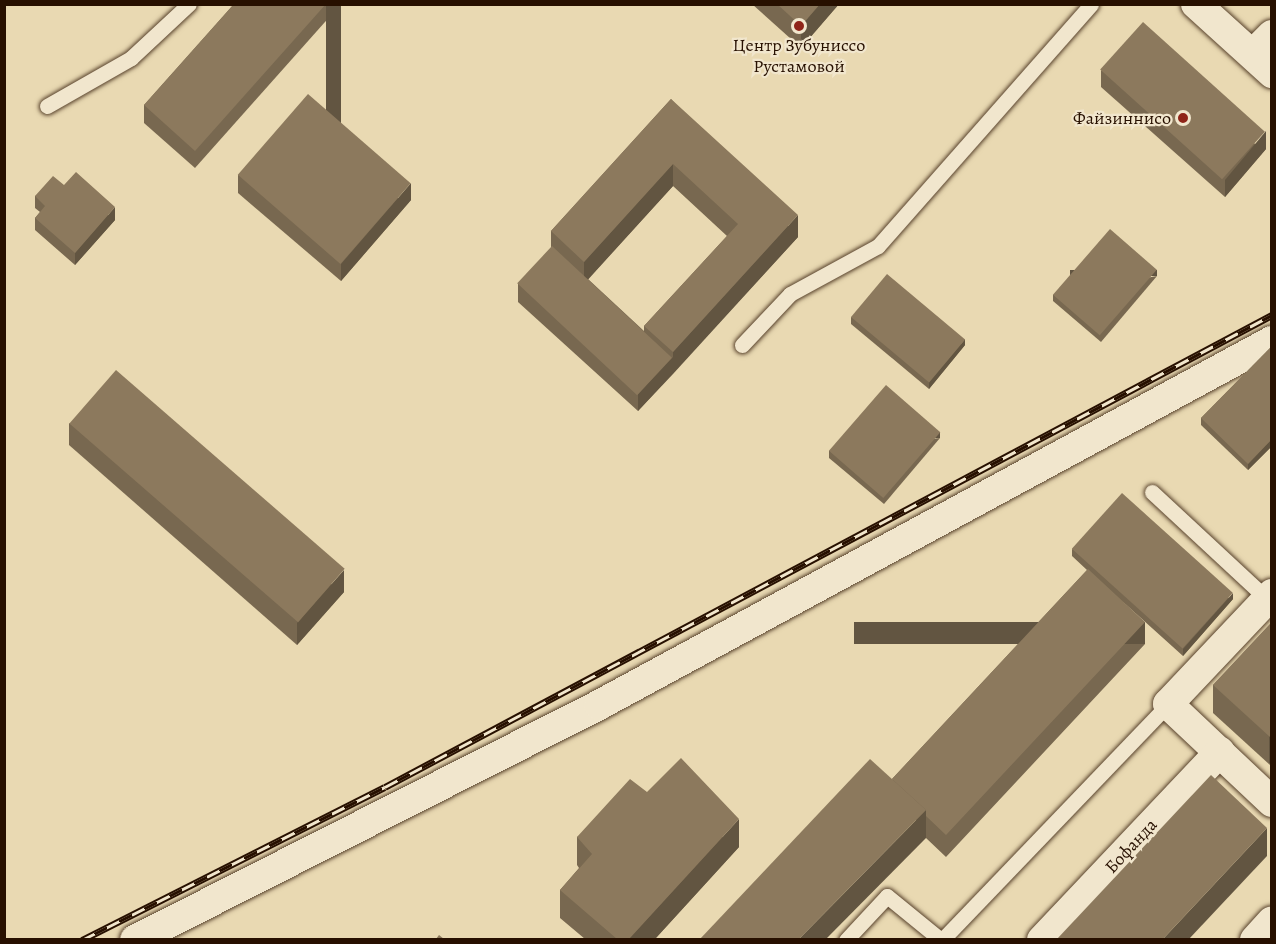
<!DOCTYPE html>
<html>
<head>
<meta charset="utf-8">
<style>
  body { margin:0 }
  #map { position:relative; width:1276px; height:944px; overflow:hidden; background:#e9d9b2; font-family:Alegreya,serif }
  div>[style] { position:absolute }
  .roads { filter:drop-shadow(0 0 2px #58422c) drop-shadow(0 0 2px #58422c) }
  .lane>* { height:15px; margin:-7.5px; padding:0 7.5px; transform-origin:7.5px; border-radius:7.5px; background:#f1e6cd }
  .street>* { height:30px; margin:-15px; padding:0 15px; transform-origin:15px; border-radius:15px; background:#f1e6cd }
  .rail>* { height:7px; margin-top:-3.5px; transform-origin:0; background:repeating-linear-gradient(90deg,#f1e6cd 0 14px,#271000 0 28px); box-sizing:border-box; border-block:2px solid #271000 }
  .wall>* { inset:0; background:#786850 }
  .shaded-wall>* { inset:0; background:#625541; transform-origin:0 0 }
  .building>* { inset:0; background:#8c795d; transform-origin:0 0 }
  .dots>* { width:16px; height:16px; translate:-50% -50%; box-sizing:border-box; border:3px solid #f1e6cd; border-radius:50% }
  span { translate:-50% -50%; white-space:nowrap; text-align:center; line-height:1.15; -webkit-text-stroke:4.5px #f1e6cd; paint-order:stroke }
  .poi-label { font-size:18px; color:#271000 }
  .right { translate:-100% -50%; text-align:right }
  .street-label { font-size:18px; color:#271000 }
  .frame { position:absolute; inset:0; border:6px solid #271000; pointer-events:none }
</style>
</head>
<body>
<div id="map">
  <div class="roads">
    <div class="lane">
      <i style="left:47px;top:106px;width:97px;rotate:-29.7deg"></i>
      <i style="left:131px;top:58px;width:79px;rotate:-43deg"></i>
      <i style="left:742px;top:345px;width:70px;rotate:-46.7deg"></i>
      <i style="left:790px;top:294px;width:100px;rotate:-28.6deg"></i>
      <i style="left:878px;top:246px;width:322px;rotate:-48.6deg"></i>
      <i style="left:1152px;top:492px;width:157px;rotate:42.9deg"></i>
      <i style="left:846px;top:940px;width:60px;rotate:-47deg"></i>
      <i style="left:887px;top:896px;width:70px;rotate:39.2deg"></i>
      <i style="left:942px;top:940px;width:327px;rotate:-46.2deg"></i>
    </div>
    <div class="street">
      <i style="left:1196px;top:4px;width:103px;rotate:42.2deg"></i>
      <i style="left:1253px;top:54px;width:27px;rotate:-45deg"></i>
      <i style="left:1272px;top:594px;width:151px;rotate:133.4deg"></i>
      <i style="left:1168px;top:704px;width:143px;rotate:43.3deg"></i>
      <i style="left:135px;top:940px;width:520px;rotate:-26.86deg"></i>
      <i style="left:599px;top:705px;width:765px;rotate:-28.41deg"></i>
      <i style="left:1042px;top:940px;width:259px;rotate:-46.6deg"></i>
      <i style="left:1255px;top:940px;width:25px;rotate:-48deg"></i>
    </div>
  </div>
  <div class="rail">
    <i style="left:82px;top:940px;width:339px;rotate:-26.8deg"></i>
    <i style="left:385px;top:787px;width:1005px;rotate:-28.02deg"></i>
  </div>
  <div class="wall">
    <i style="clip-path:polygon(234px 4px,341px 4px,195px 168px,144px 123px,144px 105px)"></i>
    <i style="clip-path:polygon(752px 4px,839px 4px,801px 48px)"></i>
    <i style="clip-path:polygon(1101px 70px,1266px 149px,1225px 197px,1101px 87px)"></i>
    <i style="clip-path:polygon(evenodd,671px 99px,798px 237px,638px 411px,518px 302px,518px 284px,551px 248px,551px 231px,671px 99px,673px 186px,727px 236px,644px 326px,644px 331px,588px 279px,673px 186px)"></i>
    <i style="clip-path:polygon(238px 175px,411px 200px,341px 281px,238px 193px)"></i>
    <i style="clip-path:polygon(64px 185px,115px 220px,75px 265px,35px 230px,35px 218px,40px 212px,35px 208px,35px 196px)"></i>
    <i style="clip-path:polygon(1157px 276px,1101px 342px,1053px 301px,1053px 295px)"></i>
    <i style="clip-path:polygon(851px 317px,965px 345px,929px 389px,851px 324px)"></i>
    <i style="clip-path:polygon(1272px 346px,1272px 446px,1248px 470px,1201px 425px,1201px 418px)"></i>
    <i style="clip-path:polygon(69px 423px,344px 592px,297px 645px,69px 445px)"></i>
    <i style="clip-path:polygon(940px 438px,884px 504px,829px 458px,829px 451px)"></i>
    <i style="clip-path:polygon(1072px 549px,1233px 599px,1183px 656px,1123px 602px,1145px 644px,946px 857px,926px 838px,892px 779px,1087px 570px,1072px 556px)"></i>
    <i style="clip-path:polygon(1272px 622px,1272px 763px,1270px 765px,1213px 713px,1213px 685px)"></i>
    <i style="clip-path:polygon(647px 792px,739px 847px,655px 939px,585px 939px,560px 918px,560px 890px,579px 868px,577px 865px,577px 837px)"></i>
  </div>
  <div class="shaded-wall">
    <i style="left:326px;top:4px;width:15px;height:197px"></i>
    <i style="clip-path:polygon(820px 4px,839px 4px,801px 48px,801px 26px)"></i>
    <i style="clip-path:polygon(1266px 131px,1266px 149px,1225px 197px,1225px 180px)"></i>
    <i style="clip-path:polygon(673px 164px,673px 186px,584px 284px,584px 262px)"></i>
    <i style="clip-path:polygon(411px 183px,411px 200px,341px 281px,341px 264px)"></i>
    <i style="clip-path:polygon(115px 207px,115px 220px,75px 265px,75px 253px)"></i>
    <i style="clip-path:polygon(798px 215px,798px 237px,673px 374px,673px 352px)"></i>
    <i style="left:1157px;top:270px;width:6px;height:87px;rotate:90deg"></i>
    <i style="clip-path:polygon(965px 339px,965px 345px,929px 389px,929px 382px)"></i>
    <i style="clip-path:polygon(673px 357px,673px 374px,638px 411px,638px 394px)"></i>
    <i style="left:940px;top:432px;width:6px;height:87px;rotate:90deg"></i>
    <i style="clip-path:polygon(1272px 439px,1272px 446px,1248px 470px,1248px 464px)"></i>
    <i style="clip-path:polygon(344px 570px,344px 592px,297px 645px,297px 623px)"></i>
    <i style="clip-path:polygon(1233px 593px,1233px 599px,1183px 656px,1183px 649px)"></i>
    <i style="left:1145px;top:622px;width:22px;height:291px;rotate:90deg"></i>
    <i style="left:1272px;top:735px;width:28px;height:3px;rotate:90deg"></i>
    <i style="clip-path:polygon(926px 810px,926px 838px,826px 939px,799px 939px)"></i>
    <i style="clip-path:polygon(739px 819px,739px 847px,655px 939px,629px 939px)"></i>
    <i style="clip-path:polygon(1267px 828px,1267px 856px,1189px 939px,1163px 939px)"></i>
  </div>
  <div class="building">
    <i style="clip-path:polygon(234px 4px,326px 4px,195px 151px,144px 105px)"></i>
    <i style="clip-path:polygon(777px 4px,820px 4px,801px 26px)"></i>
    <i style="left:1143px;top:22px;width:164px;height:64px;rotate:42deg"></i>
    <i style="left:308px;top:94px;width:136px;height:107px;rotate:41deg"></i>
    <i style="clip-path:polygon(671px 99px,798px 215px,673px 352px,644px 326px,738px 224px,673px 164px,584px 262px,551px 231px)"></i>
    <i style="clip-path:polygon(76px 172px,115px 207px,75px 253px,35px 218px,45px 206px,35px 196px,53px 176px,64px 185px)"></i>
    <i style="left:1110px;top:229px;width:62px;height:87px;rotate:41deg"></i>
    <i style="left:552px;top:246px;width:164px;height:51px;rotate:43deg"></i>
    <i style="left:887px;top:274px;width:102px;height:56px;rotate:40deg"></i>
    <i style="clip-path:polygon(1272px 346px,1272px 439px,1248px 464px,1201px 418px)"></i>
    <i style="left:116px;top:370px;width:303px;height:71px;rotate:41deg"></i>
    <i style="left:886px;top:385px;width:72px;height:87px;rotate:41deg"></i>
    <i style="left:1122px;top:493px;width:149px;height:75px;rotate:42deg"></i>
    <i style="clip-path:polygon(1088px 569px,1145px 622px,946px 835px,926px 816px,926px 810px,892px 779px)"></i>
    <i style="clip-path:polygon(1272px 622px,1272px 735px,1270px 737px,1213px 685px)"></i>
    <i style="clip-path:polygon(681px 758px,739px 819px,629px 939px,617px 939px,560px 890px,592px 854px,577px 837px,630px 779px,647px 792px)"></i>
    <i style="clip-path:polygon(870px 759px,926px 810px,799px 939px,700px 939px)"></i>
    <i style="clip-path:polygon(1211px 775px,1267px 828px,1163px 939px,1057px 939px)"></i>
    <i style="clip-path:polygon(439px 935px,444px 939px,436px 939px)"></i>
  </div>
  <div class="dots">
    <i style="left:799px;top:26px;background:#8f2418"></i>
    <i style="left:1183px;top:118px;background:#8f2418"></i>
  </div>
  <div class="poi-label">
    <span style="left:799px;top:56px">Центр Зубуниссо<br>Рустамовой</span>
    <span class="right" style="left:1171px;top:118px">Файзиннисо</span>
  </div>
  <div class="street-label">
    <span style="left:1131px;top:846px;rotate:-47deg">Бофанда</span>
  </div>
  <div class="frame"></div>
</div>
</body>
</html>
